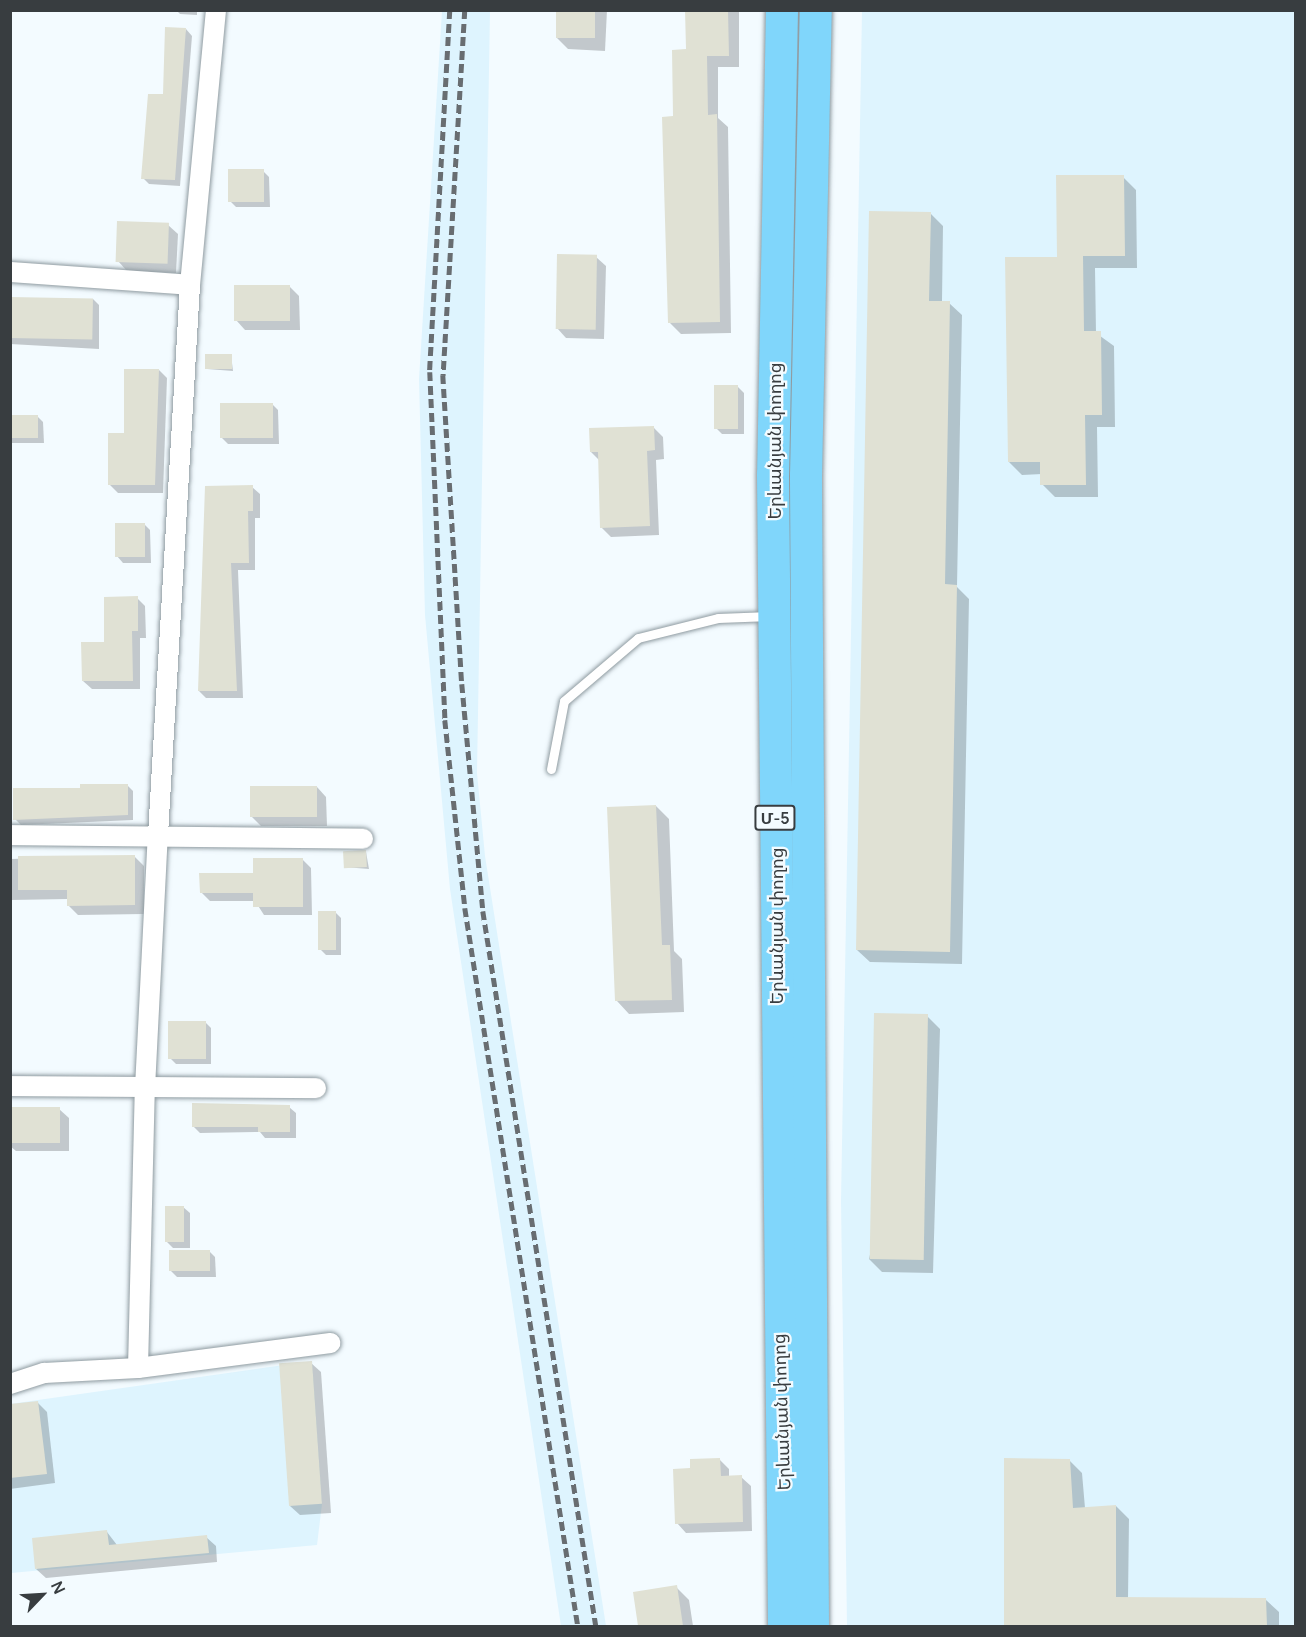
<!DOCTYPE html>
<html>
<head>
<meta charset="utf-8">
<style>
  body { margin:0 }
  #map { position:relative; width:1306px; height:1637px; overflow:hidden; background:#f3fbff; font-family:Manrope,"Noto Sans Armenian",sans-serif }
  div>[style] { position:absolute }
  .built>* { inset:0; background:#def4fe }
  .shadow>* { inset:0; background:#0003 }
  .building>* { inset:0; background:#e0e1d4; transform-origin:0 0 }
  .roads { filter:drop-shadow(0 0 2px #8f9ba1) drop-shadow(0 0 2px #8f9ba1) }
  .service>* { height:9px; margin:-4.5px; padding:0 4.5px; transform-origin:4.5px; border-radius:4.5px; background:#fff }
  .minor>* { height:20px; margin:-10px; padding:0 10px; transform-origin:10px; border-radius:10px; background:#fff }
  .trunk>* { height:32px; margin:-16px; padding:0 16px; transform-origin:16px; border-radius:16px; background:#80d6fb }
  .rail>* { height:4.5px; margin-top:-2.25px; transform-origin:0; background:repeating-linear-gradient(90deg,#686d71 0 9px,transparent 0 13.5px) }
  span { translate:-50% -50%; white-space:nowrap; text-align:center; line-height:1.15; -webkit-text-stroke:4.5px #f3fbff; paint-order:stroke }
  .shield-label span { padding:2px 4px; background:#f3fbff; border:2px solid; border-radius:4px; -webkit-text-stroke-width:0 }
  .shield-label { font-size:16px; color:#383d40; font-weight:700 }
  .street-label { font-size:18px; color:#383d40 }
  .frame { position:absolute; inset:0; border:12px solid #383d40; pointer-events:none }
  .north { position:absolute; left:12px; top:1565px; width:60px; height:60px; -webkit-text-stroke:4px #f3fbff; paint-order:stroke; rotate:65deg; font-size:16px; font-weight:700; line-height:24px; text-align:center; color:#383d40 }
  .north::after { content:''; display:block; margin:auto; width:21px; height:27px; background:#383d40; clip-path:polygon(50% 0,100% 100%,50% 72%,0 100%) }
</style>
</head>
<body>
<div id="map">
  <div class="built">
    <i style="clip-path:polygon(442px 11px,490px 11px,477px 773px,485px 856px,606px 1626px,561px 1626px,450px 889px,425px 615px,419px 379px)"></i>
    <i style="clip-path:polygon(862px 11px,1295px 11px,1295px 1626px,847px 1626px,841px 1201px)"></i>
    <i style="clip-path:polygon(312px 1361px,322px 1504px,317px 1545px,11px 1573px,10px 1404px)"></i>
  </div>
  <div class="shadow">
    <i style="clip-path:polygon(176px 10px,197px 10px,197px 15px,180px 14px)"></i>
    <i style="clip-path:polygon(557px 10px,607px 10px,605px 51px,568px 49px,556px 37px)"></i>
    <i style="clip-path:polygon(687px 10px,739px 10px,739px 67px,718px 67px,718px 118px,728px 127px,731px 333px,681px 334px,670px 323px,675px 118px,687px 51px)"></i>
    <i style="clip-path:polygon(186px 29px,192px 36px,180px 186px,149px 184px,143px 178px)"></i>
    <i style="clip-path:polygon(263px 171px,269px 177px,270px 207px,236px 207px,230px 201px)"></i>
    <i style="clip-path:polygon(1123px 177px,1136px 190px,1137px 268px,1095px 268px,1096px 333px,1114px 346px,1115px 427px,1097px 427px,1098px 497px,1055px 497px,1042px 484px,1042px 474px,1022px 475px,1009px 462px,1058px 258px)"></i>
    <i style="clip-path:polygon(931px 214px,943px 226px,942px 302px,949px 303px,962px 315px,957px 587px,969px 599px,962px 964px,870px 962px,857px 950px)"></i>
    <i style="clip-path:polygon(168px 225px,178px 234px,176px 273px,127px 271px,118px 261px)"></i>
    <i style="clip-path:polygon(596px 257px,606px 266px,604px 339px,566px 338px,557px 328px)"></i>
    <i style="clip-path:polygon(290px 287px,299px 296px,300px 330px,245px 330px,236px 320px)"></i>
    <i style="clip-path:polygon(93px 299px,99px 305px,99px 349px,10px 344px,10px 300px)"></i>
    <i style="clip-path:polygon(231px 355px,233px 371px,207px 369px)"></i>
    <i style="clip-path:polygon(159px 370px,167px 378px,163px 493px,118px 493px,110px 485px,126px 434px)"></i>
    <i style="clip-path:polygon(738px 387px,744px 393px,744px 434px,722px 434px,716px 428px)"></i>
    <i style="clip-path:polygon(272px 404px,278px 410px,279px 444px,228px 444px,222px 438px)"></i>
    <i style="clip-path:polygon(10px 416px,37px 416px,43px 422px,44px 443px,10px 443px)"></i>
    <i style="clip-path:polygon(654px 428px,663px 437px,664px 459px,656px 460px,659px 535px,611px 537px,601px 527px,599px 460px,591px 452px)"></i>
    <i style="clip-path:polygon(207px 487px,252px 487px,260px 494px,260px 518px,255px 518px,255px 570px,238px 570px,243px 698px,206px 698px,199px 691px)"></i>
    <i style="clip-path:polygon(144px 524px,150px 530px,151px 563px,123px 563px,117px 556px)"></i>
    <i style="clip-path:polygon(137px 598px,145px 606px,146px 638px,140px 638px,140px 689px,92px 689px,83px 681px)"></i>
    <i style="clip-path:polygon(127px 785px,133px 791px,133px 820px,21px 825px,15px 819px,81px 790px)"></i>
    <i style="clip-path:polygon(317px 787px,326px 797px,327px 826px,261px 826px,252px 817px)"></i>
    <i style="clip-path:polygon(656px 806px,669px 819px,674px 951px,682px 959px,684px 1012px,629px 1014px,617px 1001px)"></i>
    <i style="clip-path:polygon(366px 852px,369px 869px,344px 867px)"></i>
    <i style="clip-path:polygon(134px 856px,144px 866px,144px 914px,78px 915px,68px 905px,68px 899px,11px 900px,10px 917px,10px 859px)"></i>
    <i style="clip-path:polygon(302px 859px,311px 868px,312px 915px,264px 915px,255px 901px,210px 901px,201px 892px)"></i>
    <i style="clip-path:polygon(335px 912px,341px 918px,341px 955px,326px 955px,320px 949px)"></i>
    <i style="clip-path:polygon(927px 1016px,940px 1029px,933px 1273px,882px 1272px,869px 1259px)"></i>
    <i style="clip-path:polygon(205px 1022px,211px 1028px,211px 1064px,176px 1064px,170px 1058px)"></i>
    <i style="clip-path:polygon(289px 1107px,296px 1113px,296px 1138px,265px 1138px,260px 1132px,200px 1133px,193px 1126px)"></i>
    <i style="clip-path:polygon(10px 1109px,59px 1109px,69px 1118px,69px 1151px,16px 1151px,10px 1146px)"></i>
    <i style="clip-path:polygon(183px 1207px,190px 1213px,190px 1248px,173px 1248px,167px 1242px)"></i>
    <i style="clip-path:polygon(209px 1251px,215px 1257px,216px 1277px,177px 1277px,171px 1271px)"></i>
    <i style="clip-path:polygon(311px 1363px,321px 1372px,331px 1513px,300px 1515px,290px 1506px)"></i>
    <i style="clip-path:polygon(37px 1402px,47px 1412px,55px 1483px,10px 1489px,10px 1406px)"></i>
    <i style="clip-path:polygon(719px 1459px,729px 1469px,729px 1477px,741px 1477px,751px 1486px,752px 1531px,686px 1533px,677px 1523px,692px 1470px)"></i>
    <i style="clip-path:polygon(1006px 1460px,1069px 1460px,1082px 1473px,1085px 1508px,1116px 1506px,1129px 1519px,1128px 1599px,1266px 1600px,1279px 1612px,1279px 1626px,1006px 1626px)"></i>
    <i style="clip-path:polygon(107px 1532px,117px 1545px,206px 1537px,216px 1546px,217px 1562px,46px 1578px,36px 1569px)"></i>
    <i style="clip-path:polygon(676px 1587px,689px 1600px,693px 1626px,640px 1626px,634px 1593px)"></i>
  </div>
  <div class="building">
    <i style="left:556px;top:10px;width:39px;height:28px"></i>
    <i style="clip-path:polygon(685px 10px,728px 10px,729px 56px,707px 56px,708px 115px,717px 114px,720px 322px,668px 323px,662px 117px,673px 116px,672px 50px,686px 49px)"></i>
    <i style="clip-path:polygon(165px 27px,186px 28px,175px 180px,141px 179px,148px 94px,163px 94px)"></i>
    <i style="left:264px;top:169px;width:33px;height:36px;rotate:90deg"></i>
    <i style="clip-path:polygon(1056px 175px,1124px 175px,1125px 256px,1083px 256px,1084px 331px,1101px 331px,1102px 415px,1085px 415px,1086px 485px,1040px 485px,1040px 462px,1008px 462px,1005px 257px,1057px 257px)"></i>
    <i style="clip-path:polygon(869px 211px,931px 212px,929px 301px,950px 301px,945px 584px,957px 585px,950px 952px,856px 950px)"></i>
    <i style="left:117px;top:221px;width:52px;height:41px;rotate:2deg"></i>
    <i style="left:557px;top:254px;width:40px;height:75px;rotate:1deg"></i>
    <i style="left:234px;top:285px;width:56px;height:36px"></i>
    <i style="left:10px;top:297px;width:83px;height:41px;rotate:1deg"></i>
    <i style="left:205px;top:354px;width:27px;height:15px"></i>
    <i style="clip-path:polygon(124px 369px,159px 369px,155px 485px,108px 485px,108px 433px,124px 433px)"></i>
    <i style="left:714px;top:385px;width:24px;height:44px"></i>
    <i style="left:220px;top:403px;width:53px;height:35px"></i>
    <i style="left:10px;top:415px;width:28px;height:23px"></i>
    <i style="clip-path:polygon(654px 426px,655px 450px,647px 451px,650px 526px,600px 528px,598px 452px,590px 452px,589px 428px)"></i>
    <i style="clip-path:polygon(253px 485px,253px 511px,248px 511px,249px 563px,231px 563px,237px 691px,198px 691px,205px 486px)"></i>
    <i style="left:115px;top:523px;width:30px;height:34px"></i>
    <i style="clip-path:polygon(138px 596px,138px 631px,132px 631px,133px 681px,82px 681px,81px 642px,104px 642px,104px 597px)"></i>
    <i style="clip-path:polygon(80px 784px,128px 784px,128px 815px,13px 820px,13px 788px,80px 788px)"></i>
    <i style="left:250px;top:786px;width:67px;height:31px"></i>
    <i style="clip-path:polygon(656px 805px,662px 945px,670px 945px,672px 1000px,615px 1001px,607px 807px)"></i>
    <i style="left:366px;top:850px;width:17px;height:23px;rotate:87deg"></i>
    <i style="clip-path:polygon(135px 855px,135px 905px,67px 906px,67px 890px,18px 890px,18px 856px)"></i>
    <i style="clip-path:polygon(253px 858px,303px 858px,303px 907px,253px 907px,253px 893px,200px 893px,199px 873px,253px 873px)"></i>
    <i style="left:318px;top:911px;width:18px;height:39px"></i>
    <i style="left:874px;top:1013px;width:54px;height:246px;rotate:1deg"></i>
    <i style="left:168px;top:1021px;width:38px;height:38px"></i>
    <i style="clip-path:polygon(192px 1103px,290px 1105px,290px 1132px,258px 1132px,258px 1127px,192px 1127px)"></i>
    <i style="left:10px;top:1107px;width:50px;height:36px"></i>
    <i style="left:165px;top:1206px;width:19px;height:36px"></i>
    <i style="left:169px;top:1250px;width:41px;height:21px"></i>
    <i style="left:312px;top:1361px;width:143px;height:33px;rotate:86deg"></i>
    <i style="clip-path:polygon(38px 1401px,47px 1474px,10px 1478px,10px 1404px)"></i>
    <i style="clip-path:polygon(720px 1458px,721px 1476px,742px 1475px,743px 1522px,675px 1524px,673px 1469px,690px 1468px,690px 1459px)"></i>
    <i style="clip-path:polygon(1004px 1458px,1070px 1459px,1073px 1508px,1116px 1505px,1116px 1597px,1266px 1598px,1267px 1626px,1004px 1626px)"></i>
    <i style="clip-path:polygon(107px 1530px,109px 1545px,207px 1535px,209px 1553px,35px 1569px,32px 1538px)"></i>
    <i style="clip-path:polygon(677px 1585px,683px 1626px,638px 1626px,633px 1592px)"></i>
  </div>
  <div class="roads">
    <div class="service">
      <i style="left:551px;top:769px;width:69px;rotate:-79.2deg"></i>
      <i style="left:564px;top:701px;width:97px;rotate:-40.4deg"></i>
      <i style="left:638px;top:638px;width:82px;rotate:-14deg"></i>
      <i style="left:718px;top:618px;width:52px;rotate:-2.2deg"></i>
    </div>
    <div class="minor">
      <i style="left:10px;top:272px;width:180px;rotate:4.1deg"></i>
      <i style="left:10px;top:835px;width:353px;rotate:0.6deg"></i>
      <i style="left:10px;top:1086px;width:306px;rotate:0.4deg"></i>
      <i style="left:138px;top:1368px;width:280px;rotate:-88.6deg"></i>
      <i style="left:145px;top:1088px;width:253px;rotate:-87.1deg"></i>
      <i style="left:158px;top:835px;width:551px;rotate:-86.67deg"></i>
      <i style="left:190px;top:285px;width:276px;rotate:-84.6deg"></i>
      <i style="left:10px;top:1384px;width:36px;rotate:-18deg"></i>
      <i style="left:44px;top:1373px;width:94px;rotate:-3deg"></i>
      <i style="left:138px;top:1368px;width:194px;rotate:-7.4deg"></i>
    </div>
    <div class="trunk">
      <i style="left:782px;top:10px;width:465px;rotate:91.1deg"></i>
      <i style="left:773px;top:475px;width:1151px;rotate:89.45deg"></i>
      <i style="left:813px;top:1626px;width:1150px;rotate:-90.35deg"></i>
      <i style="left:806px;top:476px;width:466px;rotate:-88.8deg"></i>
    </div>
  </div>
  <div class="rail">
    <i style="left:450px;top:10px;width:363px;rotate:93.2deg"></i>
    <i style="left:430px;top:372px;width:348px;rotate:87.5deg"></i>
    <i style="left:445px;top:720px;width:189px;rotate:83.9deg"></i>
    <i style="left:465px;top:908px;width:727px;rotate:81.06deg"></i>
    <i style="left:465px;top:10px;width:366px;rotate:93.4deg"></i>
    <i style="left:443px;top:375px;width:310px;rotate:86.5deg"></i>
    <i style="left:462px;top:684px;width:228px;rotate:84.7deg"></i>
    <i style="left:483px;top:911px;width:724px;rotate:81.02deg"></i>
  </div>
  <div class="shield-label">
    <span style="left:775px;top:818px">Մ-5</span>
  </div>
  <div class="street-label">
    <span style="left:774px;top:441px;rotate:-90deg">Երևանյան փողոց</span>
    <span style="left:776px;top:926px;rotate:-90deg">Երևանյան փողոց</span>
    <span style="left:781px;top:1412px;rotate:-92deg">Երևանյան փողոց</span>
  </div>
  <div class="frame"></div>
  <div class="north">N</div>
</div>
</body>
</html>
